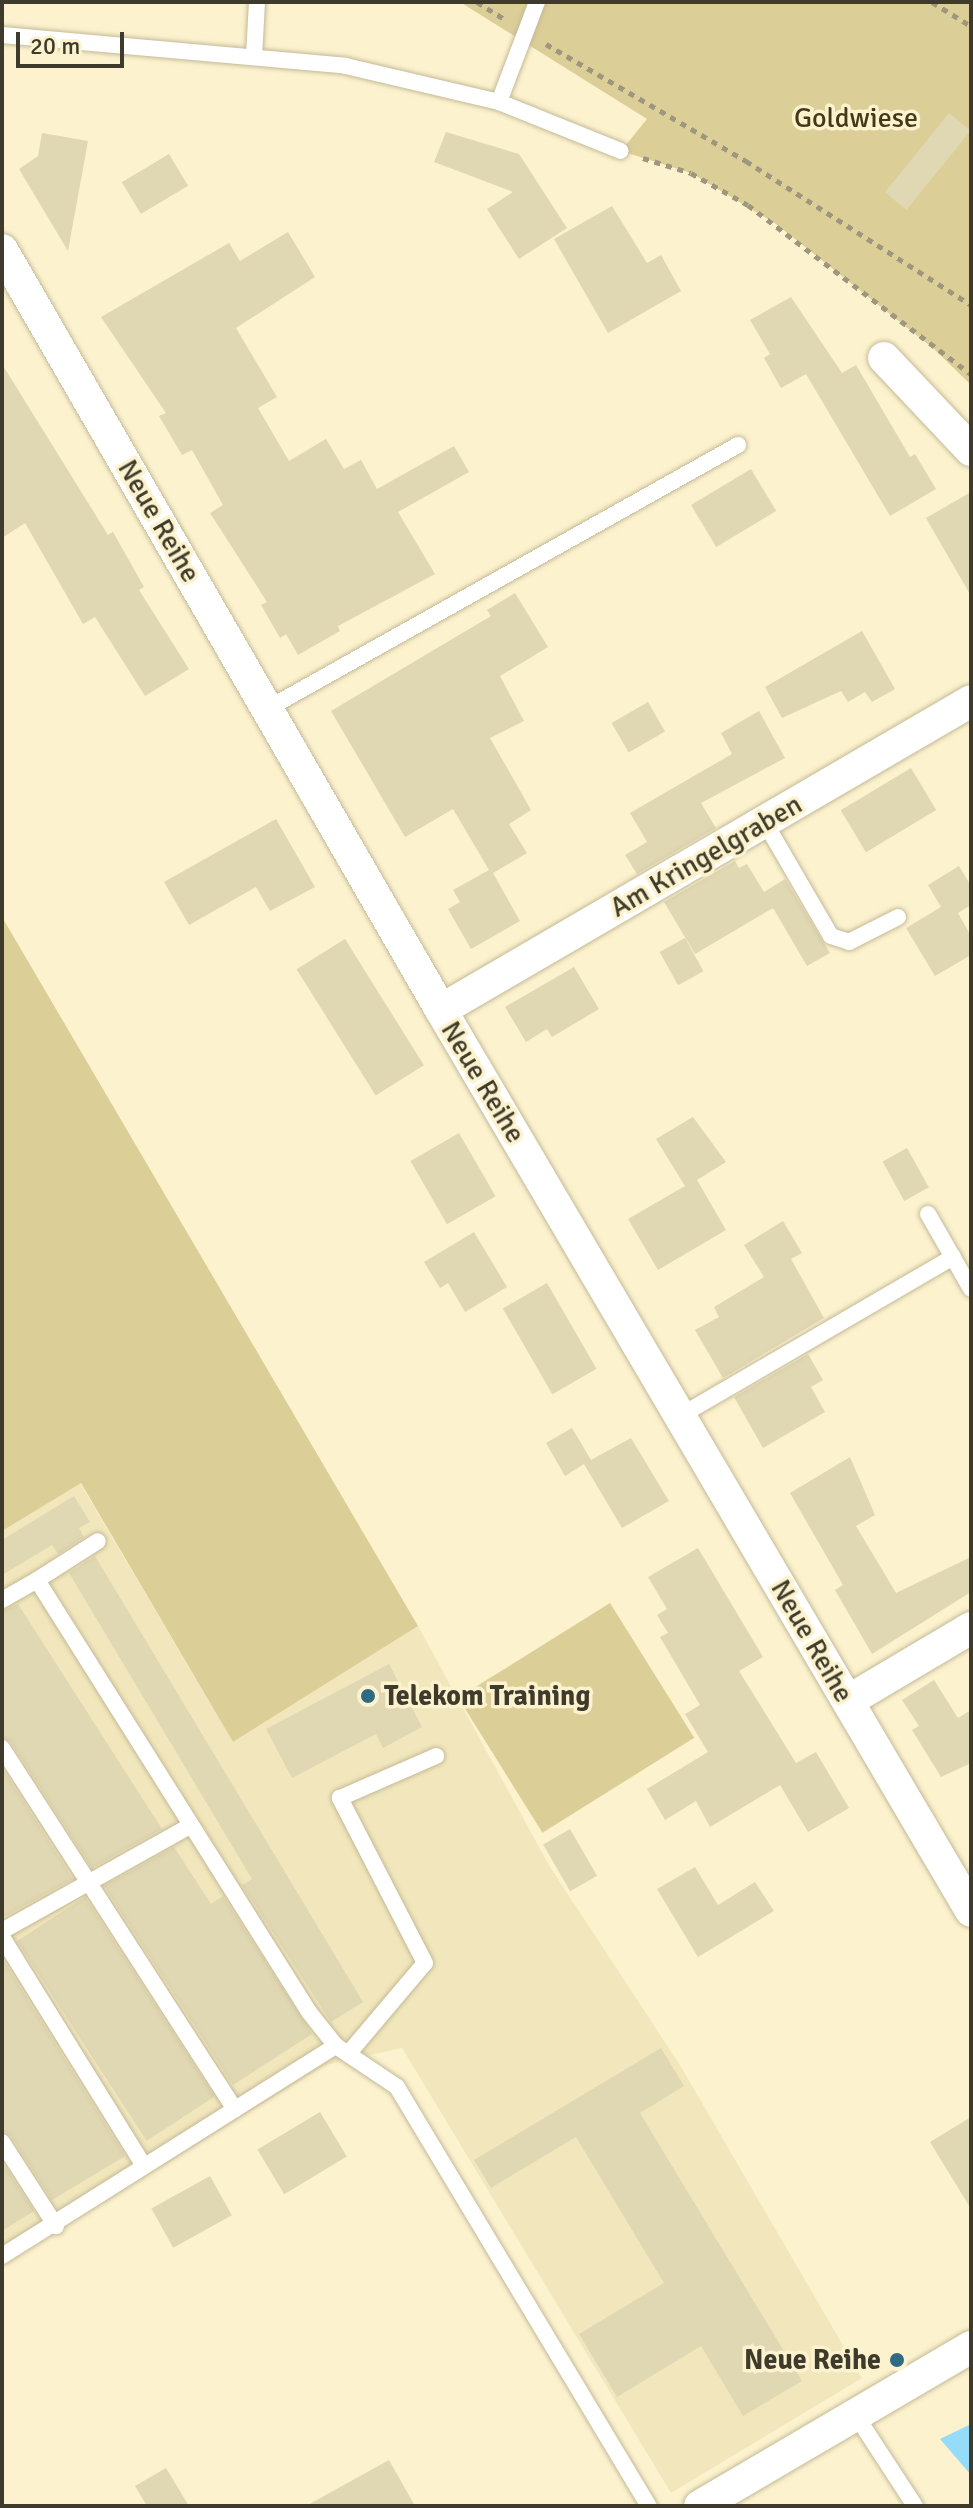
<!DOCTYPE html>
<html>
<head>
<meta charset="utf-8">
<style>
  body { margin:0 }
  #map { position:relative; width:973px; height:2508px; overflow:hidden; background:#fcf2ce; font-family:Signika,sans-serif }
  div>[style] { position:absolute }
  .built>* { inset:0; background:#f2e7bc }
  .green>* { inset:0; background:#dcce97; transform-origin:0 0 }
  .water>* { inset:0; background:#95dcfa }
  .building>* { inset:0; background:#e0d7b3; transform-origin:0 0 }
  .path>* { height:5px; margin-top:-2.5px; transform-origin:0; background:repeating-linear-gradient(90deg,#9e977e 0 6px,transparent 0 12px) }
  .roads { filter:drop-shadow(0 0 2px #c3ba97) drop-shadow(0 0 2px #c3ba97) }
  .lane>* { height:16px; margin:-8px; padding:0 8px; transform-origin:8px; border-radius:8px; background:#fff }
  .street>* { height:32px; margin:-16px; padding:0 16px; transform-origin:16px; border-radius:16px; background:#fff }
  .dots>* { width:22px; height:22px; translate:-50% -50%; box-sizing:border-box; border:4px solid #fcf2ce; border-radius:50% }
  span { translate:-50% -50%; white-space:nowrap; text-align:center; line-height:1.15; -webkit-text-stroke:7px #fcf2ce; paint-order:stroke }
  .park-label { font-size:28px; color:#423916 }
  .street-label { font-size:28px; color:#3e3b2c }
  .poi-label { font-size:28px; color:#3e3b2c; font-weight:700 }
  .left { translate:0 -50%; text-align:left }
  .right { translate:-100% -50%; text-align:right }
  .frame { position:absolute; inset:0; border:4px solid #3e3b2c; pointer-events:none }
  .scale { position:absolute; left:16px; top:32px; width:108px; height:36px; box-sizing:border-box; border:4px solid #3e3b2c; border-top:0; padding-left:10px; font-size:24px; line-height:28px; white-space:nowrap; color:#3e3b2c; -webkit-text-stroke:6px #fcf2ce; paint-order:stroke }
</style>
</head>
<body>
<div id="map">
  <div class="built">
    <i style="clip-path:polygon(80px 1483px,233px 1742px,418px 1626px,550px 1867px,680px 2065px,862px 2378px,671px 2493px,402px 2048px,325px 2065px,2px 2265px,2px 1531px)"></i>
  </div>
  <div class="green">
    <i style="clip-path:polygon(460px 2px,971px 2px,971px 385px,934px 349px,776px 224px,691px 173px,621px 151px,647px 119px)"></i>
    <i style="clip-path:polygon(2px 917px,418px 1626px,233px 1742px,81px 1483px,2px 1531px)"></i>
    <i style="left:610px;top:1603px;width:159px;height:179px;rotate:58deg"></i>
  </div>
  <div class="water">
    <i style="clip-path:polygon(971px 2424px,971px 2475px,940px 2439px)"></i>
  </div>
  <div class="building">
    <i style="left:949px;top:113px;width:28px;height:102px;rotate:39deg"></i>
    <i style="clip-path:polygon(446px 132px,519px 154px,567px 228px,519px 259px,487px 209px,513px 192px,434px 162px)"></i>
    <i style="clip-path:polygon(42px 133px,88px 141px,68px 251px,19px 169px,38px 156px)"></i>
    <i style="left:169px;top:154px;width:37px;height:55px;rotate:59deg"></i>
    <i style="clip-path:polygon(612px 206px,647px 263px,661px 255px,681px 291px,608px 333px,554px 239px)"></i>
    <i style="clip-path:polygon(288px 232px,315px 277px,236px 328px,277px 397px,258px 408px,289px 461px,326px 439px,344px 469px,361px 460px,377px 489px,454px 446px,469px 472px,398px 512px,435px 574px,338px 626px,340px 631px,298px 655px,286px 634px,280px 638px,261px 605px,267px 602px,210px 513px,223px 505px,192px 450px,182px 455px,159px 416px,166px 413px,101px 317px,229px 243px,240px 261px)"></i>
    <i style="clip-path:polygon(791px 297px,842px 373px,856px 365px,910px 457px,915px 454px,936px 489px,890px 516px,806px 374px,781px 388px,764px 358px,770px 354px,750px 320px)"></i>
    <i style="clip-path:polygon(2px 364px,108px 535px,113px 532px,144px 587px,139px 590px,189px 669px,145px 696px,95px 617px,83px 624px,25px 523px,2px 538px)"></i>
    <i style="left:751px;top:469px;width:49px;height:70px;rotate:59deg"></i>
    <i style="clip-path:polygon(971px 492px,971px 596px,926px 518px)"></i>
    <i style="clip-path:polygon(515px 593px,548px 647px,500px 676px,524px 721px,490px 738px,531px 810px,509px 824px,527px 853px,493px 873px,520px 921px,471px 949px,448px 909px,460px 902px,453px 890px,489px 870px,453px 809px,405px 837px,331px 711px,491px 616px,487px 610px)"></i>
    <i style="clip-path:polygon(862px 631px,895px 689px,872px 702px,865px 692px,848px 702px,841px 691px,782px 718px,765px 687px)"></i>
    <i style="left:648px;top:702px;width:34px;height:42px;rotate:60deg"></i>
    <i style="clip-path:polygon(759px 711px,785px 758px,701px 803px,716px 828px,637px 874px,625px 855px,647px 842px,630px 813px,732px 754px,721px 733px)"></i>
    <i style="left:911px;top:768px;width:49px;height:82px;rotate:59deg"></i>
    <i style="clip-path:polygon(276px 819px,315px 887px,270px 911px,256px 887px,189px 925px,164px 882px)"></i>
    <i style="clip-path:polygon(735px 861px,739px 868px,747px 864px,764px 892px,785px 879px,830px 953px,807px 966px,773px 908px,695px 954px,664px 902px)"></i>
    <i style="clip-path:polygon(959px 866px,971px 886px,971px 905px,958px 913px,971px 936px,971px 955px,935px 976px,906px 928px,941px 907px,928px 885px)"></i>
    <i style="left:685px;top:938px;width:38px;height:29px;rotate:61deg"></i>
    <i style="left:345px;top:939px;width:149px;height:57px;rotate:58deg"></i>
    <i style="clip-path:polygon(574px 967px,599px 1009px,552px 1037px,547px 1029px,526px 1042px,505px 1007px)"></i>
    <i style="clip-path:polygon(693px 1117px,726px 1162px,697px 1180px,726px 1230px,658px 1270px,628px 1219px,685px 1186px,656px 1139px)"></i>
    <i style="left:459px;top:1133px;width:73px;height:56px;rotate:60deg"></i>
    <i style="left:907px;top:1148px;width:45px;height:28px;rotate:61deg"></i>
    <i style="clip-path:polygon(783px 1221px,802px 1253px,791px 1259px,824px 1318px,723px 1378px,695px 1330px,719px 1317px,714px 1307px,764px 1277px,744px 1245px)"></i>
    <i style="clip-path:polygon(474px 1232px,507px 1287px,465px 1312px,448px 1283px,440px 1288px,424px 1262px)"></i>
    <i style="left:547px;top:1283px;width:99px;height:51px;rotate:60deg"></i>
    <i style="clip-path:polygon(808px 1354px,823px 1380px,811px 1387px,825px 1412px,763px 1448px,734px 1397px)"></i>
    <i style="clip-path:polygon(572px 1428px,591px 1460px,631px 1438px,669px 1501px,622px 1528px,584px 1464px,565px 1476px,546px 1443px)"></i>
    <i style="clip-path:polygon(850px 1457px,875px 1515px,856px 1526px,896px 1593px,971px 1557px,971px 1592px,872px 1654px,835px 1590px,843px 1585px,790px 1493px)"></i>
    <i style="clip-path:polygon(74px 1496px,90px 1522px,79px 1528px,84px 1537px,58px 1554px,52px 1545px,2px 1575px,2px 1540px)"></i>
    <i style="clip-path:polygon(698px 1548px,763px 1657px,739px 1671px,796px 1763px,816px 1752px,849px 1808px,808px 1832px,780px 1785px,710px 1827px,696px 1801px,665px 1820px,647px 1789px,708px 1752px,685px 1714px,700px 1705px,660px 1637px,668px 1633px,657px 1615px,667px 1609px,648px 1577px)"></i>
    <i style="clip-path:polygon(95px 1556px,363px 2002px,331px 2022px,242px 1885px,252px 1879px,69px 1573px)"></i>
    <i style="clip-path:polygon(18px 1604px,162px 1829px,92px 1868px,11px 1742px,2px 1737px,2px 1611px)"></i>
    <i style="clip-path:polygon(389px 1664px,422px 1727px,383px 1748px,376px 1734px,292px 1778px,266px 1729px)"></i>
    <i style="clip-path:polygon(934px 1680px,958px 1718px,971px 1710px,971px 1763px,941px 1777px,912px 1730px,919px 1726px,902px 1700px)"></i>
    <i style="clip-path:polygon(2px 1768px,73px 1879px,2px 1918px)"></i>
    <i style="left:570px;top:1829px;width:54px;height:31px;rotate:60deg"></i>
    <i style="clip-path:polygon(174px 1847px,211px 1904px,223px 1896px,312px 2034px,233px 2085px,104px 1886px)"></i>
    <i style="clip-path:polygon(695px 1867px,718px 1905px,755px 1882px,774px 1911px,698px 1957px,657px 1889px)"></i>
    <i style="left:85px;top:1897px;width:238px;height:81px;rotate:57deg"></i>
    <i style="clip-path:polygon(2px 1958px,125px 2156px,52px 2200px,11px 2136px,2px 2131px)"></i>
    <i style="clip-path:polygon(661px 2048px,684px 2086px,640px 2113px,802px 2381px,743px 2416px,701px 2346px,617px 2397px,579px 2334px,664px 2283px,576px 2137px,491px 2188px,474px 2160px)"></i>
    <i style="left:320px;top:2112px;width:52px;height:73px;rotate:59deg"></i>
    <i style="clip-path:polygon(971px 2117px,971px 2209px,930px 2142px)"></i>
    <i style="clip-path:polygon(2px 2162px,34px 2211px,2px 2231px)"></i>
    <i style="left:210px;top:2176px;width:45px;height:67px;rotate:61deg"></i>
    <i style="clip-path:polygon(389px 2460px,415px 2506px,306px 2506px)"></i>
    <i style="clip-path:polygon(166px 2468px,189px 2506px,147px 2506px,135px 2486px)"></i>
  </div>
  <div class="path">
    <i style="left:477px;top:2px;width:31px;rotate:32deg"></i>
    <i style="left:932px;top:2px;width:46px;rotate:31.6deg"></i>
    <i style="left:546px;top:44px;width:232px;rotate:30.3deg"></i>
    <i style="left:746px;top:161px;width:267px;rotate:32.6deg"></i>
    <i style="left:643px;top:158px;width:50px;rotate:17.4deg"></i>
    <i style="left:691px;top:173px;width:65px;rotate:29.3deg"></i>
    <i style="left:748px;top:205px;width:280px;rotate:37.2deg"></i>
  </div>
  <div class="roads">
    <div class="lane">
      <i style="left:2px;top:35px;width:345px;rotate:5.1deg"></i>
      <i style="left:346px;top:66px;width:157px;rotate:13.2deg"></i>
      <i style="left:499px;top:102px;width:131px;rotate:21.9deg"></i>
      <i style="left:254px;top:57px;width:55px;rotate:-86.9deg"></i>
      <i style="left:499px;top:102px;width:107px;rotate:-69.2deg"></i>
      <i style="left:267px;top:709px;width:540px;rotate:-29.27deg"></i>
      <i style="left:764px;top:821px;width:133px;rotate:59.8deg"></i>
      <i style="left:831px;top:936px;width:19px;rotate:18deg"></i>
      <i style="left:849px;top:942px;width:55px;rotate:-27deg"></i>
      <i style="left:928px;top:1214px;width:86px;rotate:60.2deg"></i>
      <i style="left:680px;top:1416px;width:316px;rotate:-30.2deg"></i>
      <i style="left:37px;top:1580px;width:72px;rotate:-32.6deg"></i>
      <i style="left:2px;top:1600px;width:40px;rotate:-29.7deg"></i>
      <i style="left:37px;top:1580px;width:510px;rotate:57.8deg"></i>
      <i style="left:309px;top:2012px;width:43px;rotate:51.5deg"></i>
      <i style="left:336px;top:2046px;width:73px;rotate:33.9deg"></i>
      <i style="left:397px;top:2087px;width:489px;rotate:59deg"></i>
      <i style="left:2px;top:1748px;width:430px;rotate:57.2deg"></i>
      <i style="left:2px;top:1931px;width:213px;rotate:-29.2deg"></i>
      <i style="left:2px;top:1937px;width:269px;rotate:58.2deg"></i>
      <i style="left:348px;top:2054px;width:119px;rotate:-49.8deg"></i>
      <i style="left:425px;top:1963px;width:186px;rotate:-117.3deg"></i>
      <i style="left:340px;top:1798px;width:105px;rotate:-23.6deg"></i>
      <i style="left:2px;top:2142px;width:100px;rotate:57.3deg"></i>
      <i style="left:2px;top:2256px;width:395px;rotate:-32.2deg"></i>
      <i style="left:857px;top:2417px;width:106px;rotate:56.9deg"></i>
    </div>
    <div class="street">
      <i style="left:2px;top:250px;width:878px;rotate:59.99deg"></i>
      <i style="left:441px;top:1010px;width:1045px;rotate:59.53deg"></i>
      <i style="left:884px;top:358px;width:127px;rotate:46.6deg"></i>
      <i style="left:441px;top:1010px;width:613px;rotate:-30.24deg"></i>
      <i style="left:848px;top:1701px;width:143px;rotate:-30.7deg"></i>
      <i style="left:700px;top:2506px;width:314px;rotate:-30.4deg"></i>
    </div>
  </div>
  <div class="dots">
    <i style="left:368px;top:1696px;background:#2f6c83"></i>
    <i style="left:897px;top:2360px;background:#2f6c83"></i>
  </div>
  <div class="park-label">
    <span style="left:856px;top:118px">Goldwiese</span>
  </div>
  <div class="street-label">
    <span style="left:159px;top:521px;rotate:60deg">Neue Reihe</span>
    <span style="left:706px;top:856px;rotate:-30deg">Am Kringelgraben</span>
    <span style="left:483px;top:1082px;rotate:59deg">Neue Reihe</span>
    <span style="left:812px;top:1641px;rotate:60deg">Neue Reihe</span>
  </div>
  <div class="poi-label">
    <span class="left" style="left:384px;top:1696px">Telekom Training</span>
    <span class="right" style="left:881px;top:2360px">Neue Reihe</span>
  </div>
  <div class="frame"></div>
  <div class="scale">20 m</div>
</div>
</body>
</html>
